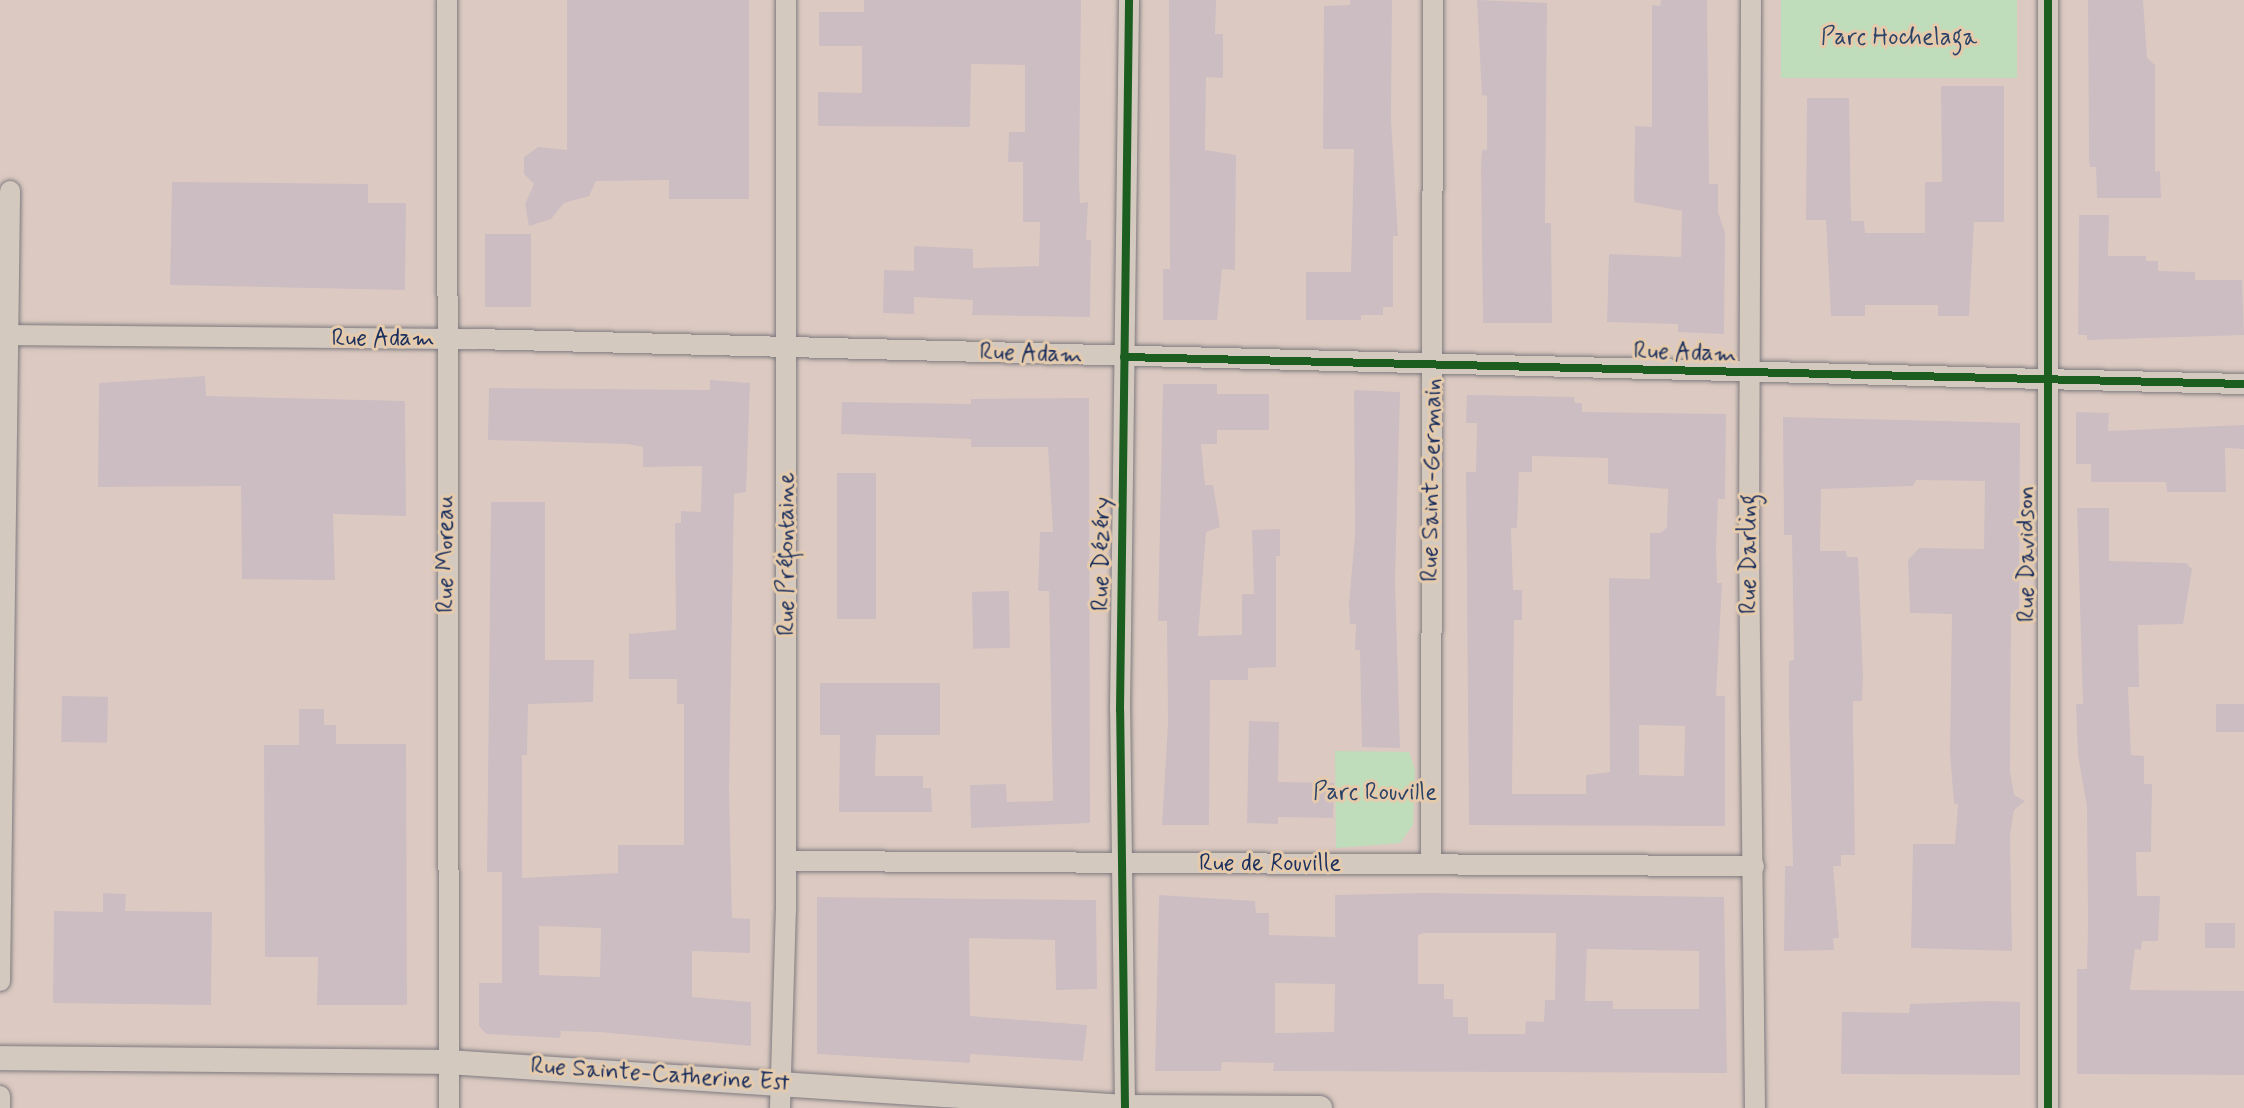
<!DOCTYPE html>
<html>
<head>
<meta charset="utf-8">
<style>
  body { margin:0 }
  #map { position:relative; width:2244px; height:1108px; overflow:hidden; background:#dccac2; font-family:Mynerve,sans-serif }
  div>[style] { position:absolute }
  .green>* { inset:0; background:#bfdcbb; transform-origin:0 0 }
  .building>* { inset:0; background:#ccbdc2; transform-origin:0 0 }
  .roads { filter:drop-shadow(0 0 2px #7e7a7f) drop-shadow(0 0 2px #7e7a7f) }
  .minor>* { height:20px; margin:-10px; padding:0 10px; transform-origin:10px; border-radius:10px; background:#d4c9bf }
  .tertiary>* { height:24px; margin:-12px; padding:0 12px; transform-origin:12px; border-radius:12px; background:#d4c9bf }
  .cycleway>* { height:8px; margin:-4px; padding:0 4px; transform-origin:4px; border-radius:4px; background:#1b5e20 }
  span { translate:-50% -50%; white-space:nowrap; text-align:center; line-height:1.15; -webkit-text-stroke:6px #e5cbac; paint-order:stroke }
  .park-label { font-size:24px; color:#294267 }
  .street-label { font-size:24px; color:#1b2f5e }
</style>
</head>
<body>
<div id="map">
  <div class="green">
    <i style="left:1781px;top:0;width:236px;height:78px"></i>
    <i style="clip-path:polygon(1335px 751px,1409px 752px,1415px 770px,1413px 825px,1400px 843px,1336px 848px)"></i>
  </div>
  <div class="building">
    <i style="clip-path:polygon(567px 0,749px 0,749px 199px,669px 199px,669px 180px,596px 181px,589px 196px,564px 203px,551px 219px,529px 226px,525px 204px,534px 184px,524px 174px,524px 157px,538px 147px,567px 150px)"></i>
    <i style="clip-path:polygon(864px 0,1081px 0,1079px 181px,1080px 203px,1088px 202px,1086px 240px,1091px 240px,1090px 317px,972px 315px,973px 300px,914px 297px,914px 314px,883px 313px,884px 270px,914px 271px,914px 246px,973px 249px,973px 268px,1039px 266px,1040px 222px,1023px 222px,1023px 162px,1008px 162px,1009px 132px,1025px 132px,1025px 65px,971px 64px,970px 127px,818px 126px,818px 92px,862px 93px,862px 46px,819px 46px,819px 12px,864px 12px)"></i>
    <i style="clip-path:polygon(1169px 0,1216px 0,1215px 34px,1223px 34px,1223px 78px,1206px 77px,1205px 150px,1236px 155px,1235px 270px,1222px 269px,1217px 320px,1163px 320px,1163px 269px,1170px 269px)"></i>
    <i style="clip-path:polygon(1350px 0,1392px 0,1391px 119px,1398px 236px,1393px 236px,1393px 307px,1383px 307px,1383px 315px,1361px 315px,1361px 320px,1306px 320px,1306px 272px,1351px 272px,1354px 149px,1323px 149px,1324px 6px,1350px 5px)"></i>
    <i style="clip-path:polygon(1477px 0,1547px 3px,1545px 223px,1551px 223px,1552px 323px,1483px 323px,1481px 164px,1482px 150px,1487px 150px,1487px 96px,1482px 95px)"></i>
    <i style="clip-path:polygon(1661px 0,1707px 0,1709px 184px,1718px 184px,1718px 212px,1725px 233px,1724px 334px,1678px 332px,1678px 324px,1607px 322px,1609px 254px,1681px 257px,1682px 211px,1634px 202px,1635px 126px,1652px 127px,1652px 5px,1660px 6px)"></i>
    <i style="clip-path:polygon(2088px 0,2143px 0,2147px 58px,2155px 65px,2155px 172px,2160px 171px,2161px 198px,2097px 198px,2096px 167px,2090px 167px,2089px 159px)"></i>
    <i style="clip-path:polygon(1941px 86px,2004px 86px,2004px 222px,1974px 222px,1969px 316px,1938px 316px,1938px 305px,1865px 305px,1865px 316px,1831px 316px,1826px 220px,1806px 220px,1807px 98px,1849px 98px,1851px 221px,1864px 221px,1865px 233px,1925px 233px,1925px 182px,1942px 182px)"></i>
    <i style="clip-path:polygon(172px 182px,368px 184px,368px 203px,406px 203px,405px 290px,170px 285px)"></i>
    <i style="clip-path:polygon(2079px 215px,2109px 215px,2108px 256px,2146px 256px,2146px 261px,2158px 261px,2158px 271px,2195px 272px,2195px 280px,2242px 280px,2244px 335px,2087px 340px,2087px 335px,2078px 335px)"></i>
    <i style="left:485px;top:234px;width:46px;height:73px"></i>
    <i style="clip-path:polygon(205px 376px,206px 396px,405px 401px,406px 516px,333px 514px,335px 580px,242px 579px,241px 486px,98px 487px,99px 383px)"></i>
    <i style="clip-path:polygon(evenodd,710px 380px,750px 383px,746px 492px,734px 494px,729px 790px,732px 918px,750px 919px,750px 953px,692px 951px,692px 997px,751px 1002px,751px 1046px,599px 1032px,561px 1031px,560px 1038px,486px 1034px,479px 1026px,479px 983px,502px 983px,502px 872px,487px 872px,491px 502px,545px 502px,545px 660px,594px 660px,593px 702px,528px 704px,527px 755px,522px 755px,522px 878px,618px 873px,618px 845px,684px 845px,684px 704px,677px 704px,677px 679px,629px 679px,629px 634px,676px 630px,675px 523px,681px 523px,681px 511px,701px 512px,702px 466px,643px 467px,643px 447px,627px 444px,488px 440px,489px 388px,710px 390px,710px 380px,539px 926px,601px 928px,600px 977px,539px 975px,539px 926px)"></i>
    <i style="clip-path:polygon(1163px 384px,1217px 384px,1217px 394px,1269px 394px,1269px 430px,1217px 430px,1217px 444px,1201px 444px,1205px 485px,1213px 485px,1220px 527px,1206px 532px,1198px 636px,1242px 635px,1242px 594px,1254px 594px,1252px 530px,1280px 529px,1280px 556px,1276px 556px,1276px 667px,1248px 668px,1248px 680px,1210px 680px,1209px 825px,1162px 825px,1168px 724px,1167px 621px,1158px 621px)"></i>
    <i style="clip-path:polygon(1354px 390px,1400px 392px,1395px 580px,1400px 748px,1362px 747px,1360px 650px,1355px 650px,1356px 624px,1350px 624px,1349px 604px,1355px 534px)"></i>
    <i style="clip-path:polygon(evenodd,1467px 395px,1574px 397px,1575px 403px,1582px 403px,1582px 412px,1726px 414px,1725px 499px,1718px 499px,1716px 549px,1717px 583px,1722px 583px,1716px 696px,1725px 696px,1725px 826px,1469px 825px,1466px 472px,1476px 472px,1477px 423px,1466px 423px,1467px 395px,1532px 456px,1608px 458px,1608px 484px,1668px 489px,1667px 527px,1661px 533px,1650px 533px,1650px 579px,1609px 578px,1610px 772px,1586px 775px,1586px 794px,1512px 794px,1514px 620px,1522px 620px,1522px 590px,1513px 590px,1511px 528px,1517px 528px,1519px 472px,1532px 472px,1532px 456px,1467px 395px,1639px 725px,1685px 726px,1684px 776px,1639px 775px,1639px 725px)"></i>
    <i style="clip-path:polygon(1089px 398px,1090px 823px,971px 828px,970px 785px,1006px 784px,1007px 802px,1053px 801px,1049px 591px,1038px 591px,1040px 532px,1053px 532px,1048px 447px,971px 447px,971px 439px,841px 434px,842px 402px,971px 404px,971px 399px)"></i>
    <i style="clip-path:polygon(2076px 412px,2109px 413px,2108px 431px,2244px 425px,2244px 449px,2225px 448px,2226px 492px,2167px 492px,2166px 482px,2091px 482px,2091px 464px,2076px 464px)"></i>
    <i style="clip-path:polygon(1783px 417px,2020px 423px,2019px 614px,2011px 614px,2010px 771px,2014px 795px,2025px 801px,2014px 810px,2010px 835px,2012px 951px,1911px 948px,1913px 844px,1955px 844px,1958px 804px,1954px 804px,1950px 753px,1952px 614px,1910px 613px,1908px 560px,1919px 548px,1984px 549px,1985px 481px,1916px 480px,1913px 486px,1821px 489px,1820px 551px,1846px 551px,1847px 557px,1858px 557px,1863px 676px,1862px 701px,1853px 701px,1853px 721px,1855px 855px,1841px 855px,1841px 866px,1833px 866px,1839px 938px,1833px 938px,1834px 950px,1784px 951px,1785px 866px,1793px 866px,1789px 714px,1789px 661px,1794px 660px,1792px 535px,1784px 535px)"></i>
    <i style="left:837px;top:473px;width:39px;height:146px"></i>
    <i style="clip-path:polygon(2077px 508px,2109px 508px,2109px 561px,2186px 563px,2192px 569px,2183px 624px,2138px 625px,2139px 687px,2128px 687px,2131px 755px,2144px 756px,2144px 784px,2152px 784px,2151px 852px,2136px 852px,2137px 896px,2160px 896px,2158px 941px,2142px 941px,2141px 950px,2135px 949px,2130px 990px,2244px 991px,2244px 1075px,2077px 1074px,2077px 969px,2087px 969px,2088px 923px,2087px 807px,2078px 755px,2076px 704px,2083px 704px)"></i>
    <i style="left:1009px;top:591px;width:57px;height:37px;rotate:89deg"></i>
    <i style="clip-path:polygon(820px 683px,940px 683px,940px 735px,876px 735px,875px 776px,923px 776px,923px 788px,931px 788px,932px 812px,839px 812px,840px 735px,820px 735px)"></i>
    <i style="left:62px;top:696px;width:46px;height:46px;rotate:1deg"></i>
    <i style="left:2216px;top:704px;width:28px;height:28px"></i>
    <i style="clip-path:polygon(299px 709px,324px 709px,324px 725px,336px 725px,336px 744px,406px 744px,407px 1005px,317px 1005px,318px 957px,265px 957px,264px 745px,299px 745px)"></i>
    <i style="clip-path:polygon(1249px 721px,1279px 722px,1278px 782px,1334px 783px,1333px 818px,1278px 817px,1278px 824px,1247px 823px)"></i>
    <i style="clip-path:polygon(103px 893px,126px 894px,125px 911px,212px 912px,211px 1005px,53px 1003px,54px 911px,103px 912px)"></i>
    <i style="clip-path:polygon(evenodd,1425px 893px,1724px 897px,1727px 1073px,1273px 1071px,1274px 1063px,1222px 1062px,1221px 1071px,1155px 1071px,1159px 895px,1255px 901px,1256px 913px,1269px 913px,1269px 935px,1335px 937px,1335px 895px,1425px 893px,1425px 933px,1556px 933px,1555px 1000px,1545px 1000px,1544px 1022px,1526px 1021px,1525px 1034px,1468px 1034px,1468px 1017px,1453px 1017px,1453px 999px,1444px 999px,1444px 984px,1418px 984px,1418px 935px,1425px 933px,1425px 893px,1587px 949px,1699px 951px,1699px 1009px,1613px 1009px,1613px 1001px,1585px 1001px,1587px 949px,1425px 893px,1275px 983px,1335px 984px,1334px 1032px,1275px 1033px,1275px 983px)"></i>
    <i style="clip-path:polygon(817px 897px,1096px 900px,1097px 989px,1056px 990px,1055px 940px,969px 938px,970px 1016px,1087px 1025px,1083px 1061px,970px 1054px,970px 1063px,817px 1054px)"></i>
    <i style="left:2205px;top:923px;width:30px;height:25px"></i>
    <i style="clip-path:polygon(1991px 1001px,2020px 1002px,2020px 1075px,1841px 1074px,1842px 1012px,1909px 1013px,1910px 1004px)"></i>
  </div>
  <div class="roads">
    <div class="minor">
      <i style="left:447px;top:0;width:1108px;rotate:89.9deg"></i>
      <i style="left:1751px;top:0;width:547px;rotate:90.21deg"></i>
      <i style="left:1749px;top:547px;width:561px;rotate:89.39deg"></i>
      <i style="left:10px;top:335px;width:465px;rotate:0.5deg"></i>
      <i style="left:475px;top:339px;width:1770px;rotate:1.46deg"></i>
      <i style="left:787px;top:861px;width:967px;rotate:0.3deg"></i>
      <i style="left:1431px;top:864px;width:864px;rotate:-89.87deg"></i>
      <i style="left:0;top:981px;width:790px;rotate:-89.27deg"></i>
      <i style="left:0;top:1096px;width:12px;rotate:90deg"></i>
      <i style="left:780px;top:1108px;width:197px;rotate:-88.3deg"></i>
      <i style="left:786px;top:911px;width:911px;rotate:-90deg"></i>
      <i style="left:1125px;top:1108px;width:398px;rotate:-90.7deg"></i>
      <i style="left:1120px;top:710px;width:710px;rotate:-89.27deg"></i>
      <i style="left:2048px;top:1108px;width:1108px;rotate:-90deg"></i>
    </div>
    <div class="tertiary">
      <i style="left:0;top:1058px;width:448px;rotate:0.5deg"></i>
      <i style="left:448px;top:1062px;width:678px;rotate:3.8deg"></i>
      <i style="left:1125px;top:1107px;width:195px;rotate:0.3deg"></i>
    </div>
  </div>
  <div class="cycleway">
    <i style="left:1124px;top:357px;width:1120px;rotate:1.38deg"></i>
    <i style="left:1125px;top:1108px;width:398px;rotate:-90.7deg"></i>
    <i style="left:1120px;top:710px;width:710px;rotate:-89.27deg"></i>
    <i style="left:2048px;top:1108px;width:1108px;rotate:-90deg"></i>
  </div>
  <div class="park-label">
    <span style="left:1899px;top:38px">Parc Hochelaga</span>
    <span style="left:1375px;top:793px">Parc Rouville</span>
  </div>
  <div class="street-label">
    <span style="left:383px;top:339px">Rue Adam</span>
    <span style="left:1685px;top:353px;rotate:2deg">Rue Adam</span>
    <span style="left:1031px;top:354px;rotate:2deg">Rue Adam</span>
    <span style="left:1432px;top:480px;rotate:-89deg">Rue Saint-Germain</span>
    <span style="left:446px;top:554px;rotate:-90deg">Rue Moreau</span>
    <span style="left:787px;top:554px;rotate:-90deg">Rue Préfontaine</span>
    <span style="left:1102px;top:554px;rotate:-89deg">Rue Dézéry</span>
    <span style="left:1749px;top:554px;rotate:-90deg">Rue Darling</span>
    <span style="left:2027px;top:554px;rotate:-90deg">Rue Davidson</span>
    <span style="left:1270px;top:864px">Rue de Rouville</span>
    <span style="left:660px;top:1075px;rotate:4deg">Rue Sainte-Catherine Est</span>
  </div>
</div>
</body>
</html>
